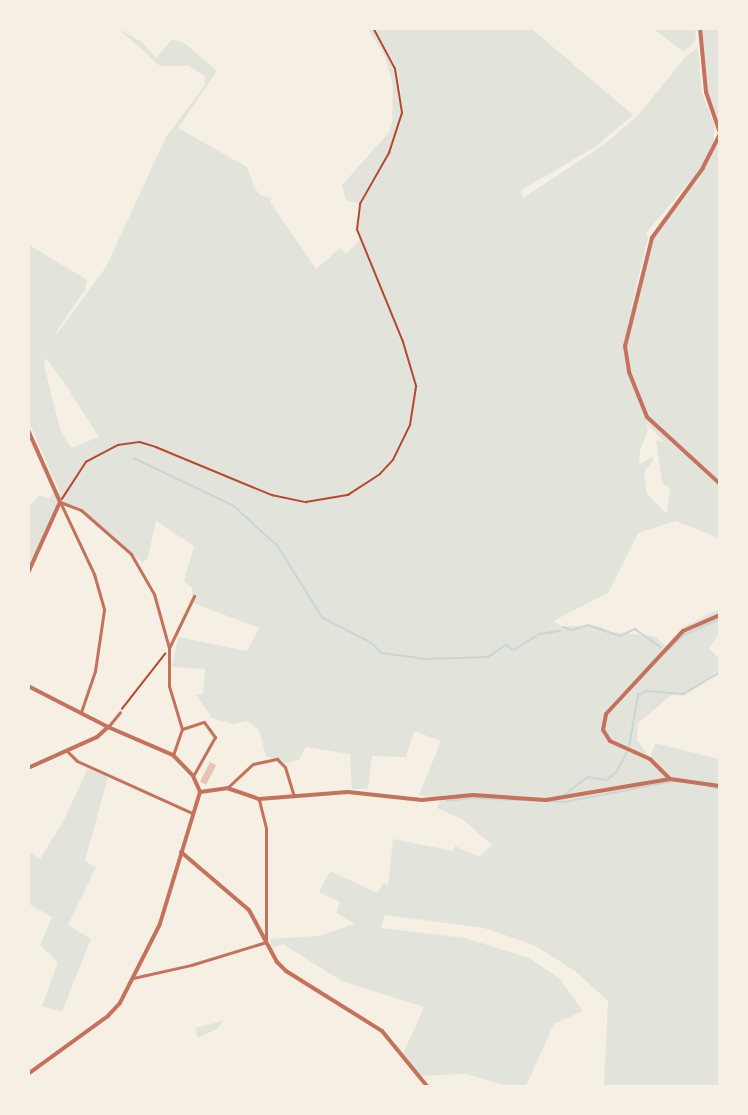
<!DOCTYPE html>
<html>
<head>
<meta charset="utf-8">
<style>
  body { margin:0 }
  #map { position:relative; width:748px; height:1115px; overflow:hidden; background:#f6efe4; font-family:"Fira Sans",sans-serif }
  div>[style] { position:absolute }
  .green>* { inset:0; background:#e2e4dc }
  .stream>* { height:1.5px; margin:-0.75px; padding:0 0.75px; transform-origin:0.75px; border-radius:0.75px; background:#c9d6d2 }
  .building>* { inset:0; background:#e6c5b7; transform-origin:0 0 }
  .path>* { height:1.5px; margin:-0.75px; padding:0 0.75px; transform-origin:0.75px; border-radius:0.75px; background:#b5482f }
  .minor>* { height:3px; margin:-1.5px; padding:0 1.5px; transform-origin:1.5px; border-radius:1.5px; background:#c5725c }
  .tertiary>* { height:4px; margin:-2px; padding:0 2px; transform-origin:2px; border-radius:2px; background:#c5725c }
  span { translate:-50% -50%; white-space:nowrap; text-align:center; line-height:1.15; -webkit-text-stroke:4.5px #f6efe4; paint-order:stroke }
  .frame { position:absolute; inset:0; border:30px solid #f6efe4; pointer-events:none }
</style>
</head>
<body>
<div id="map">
  <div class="green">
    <i style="clip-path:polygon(evenodd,119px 29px,142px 42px,156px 58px,172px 39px,186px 44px,217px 71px,178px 128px,247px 167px,254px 187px,260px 195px,272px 198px,270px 202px,316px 269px,340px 248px,346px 254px,359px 241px,359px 204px,346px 200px,342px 185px,389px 132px,392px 123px,393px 86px,385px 56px,368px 29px,373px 29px,395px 69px,402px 100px,397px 68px,374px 29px,532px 29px,633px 115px,595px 147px,520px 191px,523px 198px,605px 144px,640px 113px,686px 56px,698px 48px,702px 94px,715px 126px,713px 144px,701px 168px,646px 233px,648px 238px,628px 321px,652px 238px,698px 180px,719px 139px,719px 538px,675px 521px,638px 533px,608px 593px,553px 621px,561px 626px,598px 626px,611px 632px,654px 636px,666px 646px,682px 628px,719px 609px,719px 634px,709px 648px,719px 659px,719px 670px,684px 694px,673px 694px,638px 723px,637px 740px,650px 758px,655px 743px,719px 759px,719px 1086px,604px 1086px,608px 1001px,575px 971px,534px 945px,484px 928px,385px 915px,381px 928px,465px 938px,529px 958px,560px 979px,583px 1011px,554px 1024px,526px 1086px,508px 1086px,466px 1074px,419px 1076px,403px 1054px,424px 1007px,342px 981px,283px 944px,272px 948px,270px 939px,318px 936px,355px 924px,336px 913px,340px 902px,319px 892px,330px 871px,377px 893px,383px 884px,388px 885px,393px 839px,453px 851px,455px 846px,479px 857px,492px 845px,462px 819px,437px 808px,441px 798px,419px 795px,441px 741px,414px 731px,406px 757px,372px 756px,368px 789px,352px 789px,350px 754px,306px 747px,299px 760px,286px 763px,266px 756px,259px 730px,247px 721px,233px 724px,212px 718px,196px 695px,203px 694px,205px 669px,172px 667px,178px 637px,247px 651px,259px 628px,193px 603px,192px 588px,184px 581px,194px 546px,156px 521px,148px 557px,143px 563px,81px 510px,60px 502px,29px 573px,29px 506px,40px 495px,50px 499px,52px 494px,60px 493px,29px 422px,29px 245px,87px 280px,85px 290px,59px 327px,54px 338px,106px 267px,166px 137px,205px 85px,204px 76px,189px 66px,160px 66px,119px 29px,46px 358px,65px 384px,99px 437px,71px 448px,60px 429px,44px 365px,46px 358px,119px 29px,646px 423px,664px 442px,656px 440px,662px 483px,670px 488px,667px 514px,647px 494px,644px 472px,654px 459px,651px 457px,639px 465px,640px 450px,648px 431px,646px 423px)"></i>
    <i style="clip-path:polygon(654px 29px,695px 29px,696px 40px,684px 52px)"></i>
    <i style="clip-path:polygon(700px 29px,719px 29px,719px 126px,706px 92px)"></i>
    <i style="clip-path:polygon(88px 768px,108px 777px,85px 861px,96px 867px,68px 925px,91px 939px,62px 1012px,42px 1006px,58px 962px,40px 945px,52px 917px,29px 904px,29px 852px,40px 859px,63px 822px)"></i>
    <i style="clip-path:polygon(223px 1021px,217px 1029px,198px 1038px,195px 1028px)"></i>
  </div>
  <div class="stream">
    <i style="left:134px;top:458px;width:111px;rotate:25.6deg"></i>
    <i style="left:234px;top:506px;width:59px;rotate:42.3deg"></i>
    <i style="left:278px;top:546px;width:85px;rotate:58deg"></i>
    <i style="left:323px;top:618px;width:55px;rotate:27deg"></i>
    <i style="left:372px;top:643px;width:14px;rotate:45deg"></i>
    <i style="left:382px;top:653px;width:44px;rotate:7.8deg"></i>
    <i style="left:426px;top:659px;width:62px;rotate:-1.8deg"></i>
    <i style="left:488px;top:657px;width:22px;rotate:-34deg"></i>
    <i style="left:506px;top:645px;width:9px;rotate:32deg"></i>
    <i style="left:514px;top:650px;width:31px;rotate:-32deg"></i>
    <i style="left:540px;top:634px;width:20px;rotate:-9deg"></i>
    <i style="left:563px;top:627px;width:10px;rotate:17deg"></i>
    <i style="left:573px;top:630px;width:16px;rotate:-18deg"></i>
    <i style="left:588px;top:625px;width:34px;rotate:19deg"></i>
    <i style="left:620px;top:636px;width:17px;rotate:-25deg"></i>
    <i style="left:635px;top:629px;width:32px;rotate:35deg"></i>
    <i style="left:669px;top:649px;width:21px;rotate:-43deg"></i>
    <i style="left:684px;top:635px;width:39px;rotate:-24deg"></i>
    <i style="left:629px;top:747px;width:53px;rotate:-80.2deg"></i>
    <i style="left:638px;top:695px;width:10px;rotate:-24deg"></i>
    <i style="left:647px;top:691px;width:37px;rotate:5deg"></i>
    <i style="left:684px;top:694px;width:42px;rotate:-31.4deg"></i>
    <i style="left:708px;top:786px;width:12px;rotate:14deg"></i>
    <i style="left:564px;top:795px;width:30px;rotate:-37deg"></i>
    <i style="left:588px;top:777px;width:19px;rotate:9deg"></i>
    <i style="left:607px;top:780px;width:13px;rotate:-42deg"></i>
    <i style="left:617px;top:771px;width:21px;rotate:-62deg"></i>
    <i style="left:447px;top:801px;width:26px;rotate:-7deg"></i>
    <i style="left:473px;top:798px;width:92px;rotate:2.5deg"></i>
    <i style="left:565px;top:802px;width:111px;rotate:-10.9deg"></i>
  </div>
  <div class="building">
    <i style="left:210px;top:762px;width:7px;height:22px;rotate:27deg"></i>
  </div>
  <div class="path">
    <i style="left:62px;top:499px;width:44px;rotate:-57deg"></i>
    <i style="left:86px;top:462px;width:36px;rotate:-28deg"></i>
    <i style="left:118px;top:445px;width:22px;rotate:-8deg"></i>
    <i style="left:140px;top:442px;width:17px;rotate:17deg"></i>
    <i style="left:156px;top:447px;width:126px;rotate:22.5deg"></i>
    <i style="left:272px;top:495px;width:35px;rotate:12deg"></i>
    <i style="left:306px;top:502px;width:43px;rotate:-9.5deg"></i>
    <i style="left:348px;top:495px;width:38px;rotate:-33deg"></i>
    <i style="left:380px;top:474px;width:19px;rotate:-47deg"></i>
    <i style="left:393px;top:460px;width:39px;rotate:-64deg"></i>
    <i style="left:410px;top:425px;width:39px;rotate:-81deg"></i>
    <i style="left:416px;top:386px;width:46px;rotate:-106.5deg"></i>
    <i style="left:403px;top:342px;width:121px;rotate:-112.3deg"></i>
    <i style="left:357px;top:230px;width:26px;rotate:-83deg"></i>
    <i style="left:360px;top:204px;width:59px;rotate:-60.4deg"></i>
    <i style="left:389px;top:153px;width:42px;rotate:-72deg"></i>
    <i style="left:402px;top:113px;width:45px;rotate:-99deg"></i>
    <i style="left:395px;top:69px;width:47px;rotate:-118.2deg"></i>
    <i style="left:122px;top:709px;width:70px;rotate:-52deg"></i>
  </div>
  <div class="minor">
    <i style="left:60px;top:502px;width:22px;rotate:21deg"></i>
    <i style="left:81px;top:510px;width:67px;rotate:41.3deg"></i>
    <i style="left:131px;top:554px;width:46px;rotate:60.1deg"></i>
    <i style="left:154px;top:594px;width:56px;rotate:74.5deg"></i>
    <i style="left:169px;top:648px;width:38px;rotate:90deg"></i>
    <i style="left:169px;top:686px;width:45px;rotate:73.2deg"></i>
    <i style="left:182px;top:729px;width:28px;rotate:109deg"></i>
    <i style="left:60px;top:502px;width:80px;rotate:64.7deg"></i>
    <i style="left:94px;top:574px;width:37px;rotate:74deg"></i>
    <i style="left:104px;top:610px;width:62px;rotate:98.4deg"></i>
    <i style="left:95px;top:671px;width:43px;rotate:108.9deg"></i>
    <i style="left:169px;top:648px;width:58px;rotate:-64.3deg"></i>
    <i style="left:108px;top:727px;width:19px;rotate:-51deg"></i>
    <i style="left:182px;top:729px;width:23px;rotate:-18deg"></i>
    <i style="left:204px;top:722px;width:19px;rotate:54deg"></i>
    <i style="left:215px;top:737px;width:45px;rotate:119.4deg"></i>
    <i style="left:67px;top:751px;width:14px;rotate:45deg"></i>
    <i style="left:77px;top:761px;width:126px;rotate:24.3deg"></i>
    <i style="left:227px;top:788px;width:35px;rotate:-43deg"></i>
    <i style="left:253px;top:764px;width:25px;rotate:-12deg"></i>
    <i style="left:277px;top:759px;width:11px;rotate:45deg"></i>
    <i style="left:285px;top:767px;width:30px;rotate:73deg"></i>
    <i style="left:133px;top:978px;width:59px;rotate:-12.6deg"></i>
    <i style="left:191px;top:965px;width:78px;rotate:-17deg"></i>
    <i style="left:266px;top:942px;width:114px;rotate:-90deg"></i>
    <i style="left:266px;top:828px;width:30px;rotate:-104deg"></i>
  </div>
  <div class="tertiary">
    <i style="left:700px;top:28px;width:64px;rotate:84.6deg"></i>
    <i style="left:706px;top:92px;width:43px;rotate:71.1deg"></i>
    <i style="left:720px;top:134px;width:38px;rotate:117deg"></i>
    <i style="left:703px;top:168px;width:87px;rotate:126.1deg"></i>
    <i style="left:652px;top:238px;width:111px;rotate:104deg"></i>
    <i style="left:625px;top:346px;width:26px;rotate:81deg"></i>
    <i style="left:629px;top:372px;width:48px;rotate:68.2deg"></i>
    <i style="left:647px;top:417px;width:99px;rotate:42.5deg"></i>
    <i style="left:28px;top:430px;width:79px;rotate:66deg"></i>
    <i style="left:60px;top:502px;width:78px;rotate:114.3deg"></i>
    <i style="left:28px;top:686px;width:90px;rotate:27.1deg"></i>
    <i style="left:108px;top:727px;width:71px;rotate:23.3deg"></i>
    <i style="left:173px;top:755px;width:29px;rotate:46deg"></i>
    <i style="left:193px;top:776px;width:17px;rotate:66deg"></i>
    <i style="left:200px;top:792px;width:138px;rotate:106.9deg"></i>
    <i style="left:160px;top:924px;width:89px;rotate:116.9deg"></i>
    <i style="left:120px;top:1003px;width:18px;rotate:133deg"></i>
    <i style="left:108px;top:1016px;width:99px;rotate:144.1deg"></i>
    <i style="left:28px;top:768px;width:76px;rotate:-24.2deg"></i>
    <i style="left:97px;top:737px;width:15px;rotate:-42deg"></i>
    <i style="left:670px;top:779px;width:28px;rotate:-135deg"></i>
    <i style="left:650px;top:759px;width:44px;rotate:-155.8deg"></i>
    <i style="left:610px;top:741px;width:13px;rotate:-122deg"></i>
    <i style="left:603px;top:730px;width:16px;rotate:-79deg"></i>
    <i style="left:606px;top:714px;width:113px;rotate:-47.1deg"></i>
    <i style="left:683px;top:631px;width:40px;rotate:-23.4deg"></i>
    <i style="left:200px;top:792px;width:27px;rotate:-8deg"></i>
    <i style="left:227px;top:788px;width:34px;rotate:19deg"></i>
    <i style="left:259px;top:799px;width:89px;rotate:-4.5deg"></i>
    <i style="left:348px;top:792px;width:74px;rotate:6.2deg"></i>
    <i style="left:422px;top:800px;width:51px;rotate:-5.6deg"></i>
    <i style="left:473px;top:795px;width:73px;rotate:3.9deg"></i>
    <i style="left:546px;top:800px;width:126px;rotate:-9.6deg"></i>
    <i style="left:670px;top:779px;width:50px;rotate:8deg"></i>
    <i style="left:181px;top:852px;width:89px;rotate:40.5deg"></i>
    <i style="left:249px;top:910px;width:59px;rotate:61.7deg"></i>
    <i style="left:277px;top:962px;width:13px;rotate:45deg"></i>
    <i style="left:286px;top:971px;width:113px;rotate:32deg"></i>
    <i style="left:382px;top:1031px;width:71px;rotate:50.7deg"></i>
  </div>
  <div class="frame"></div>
</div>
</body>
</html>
